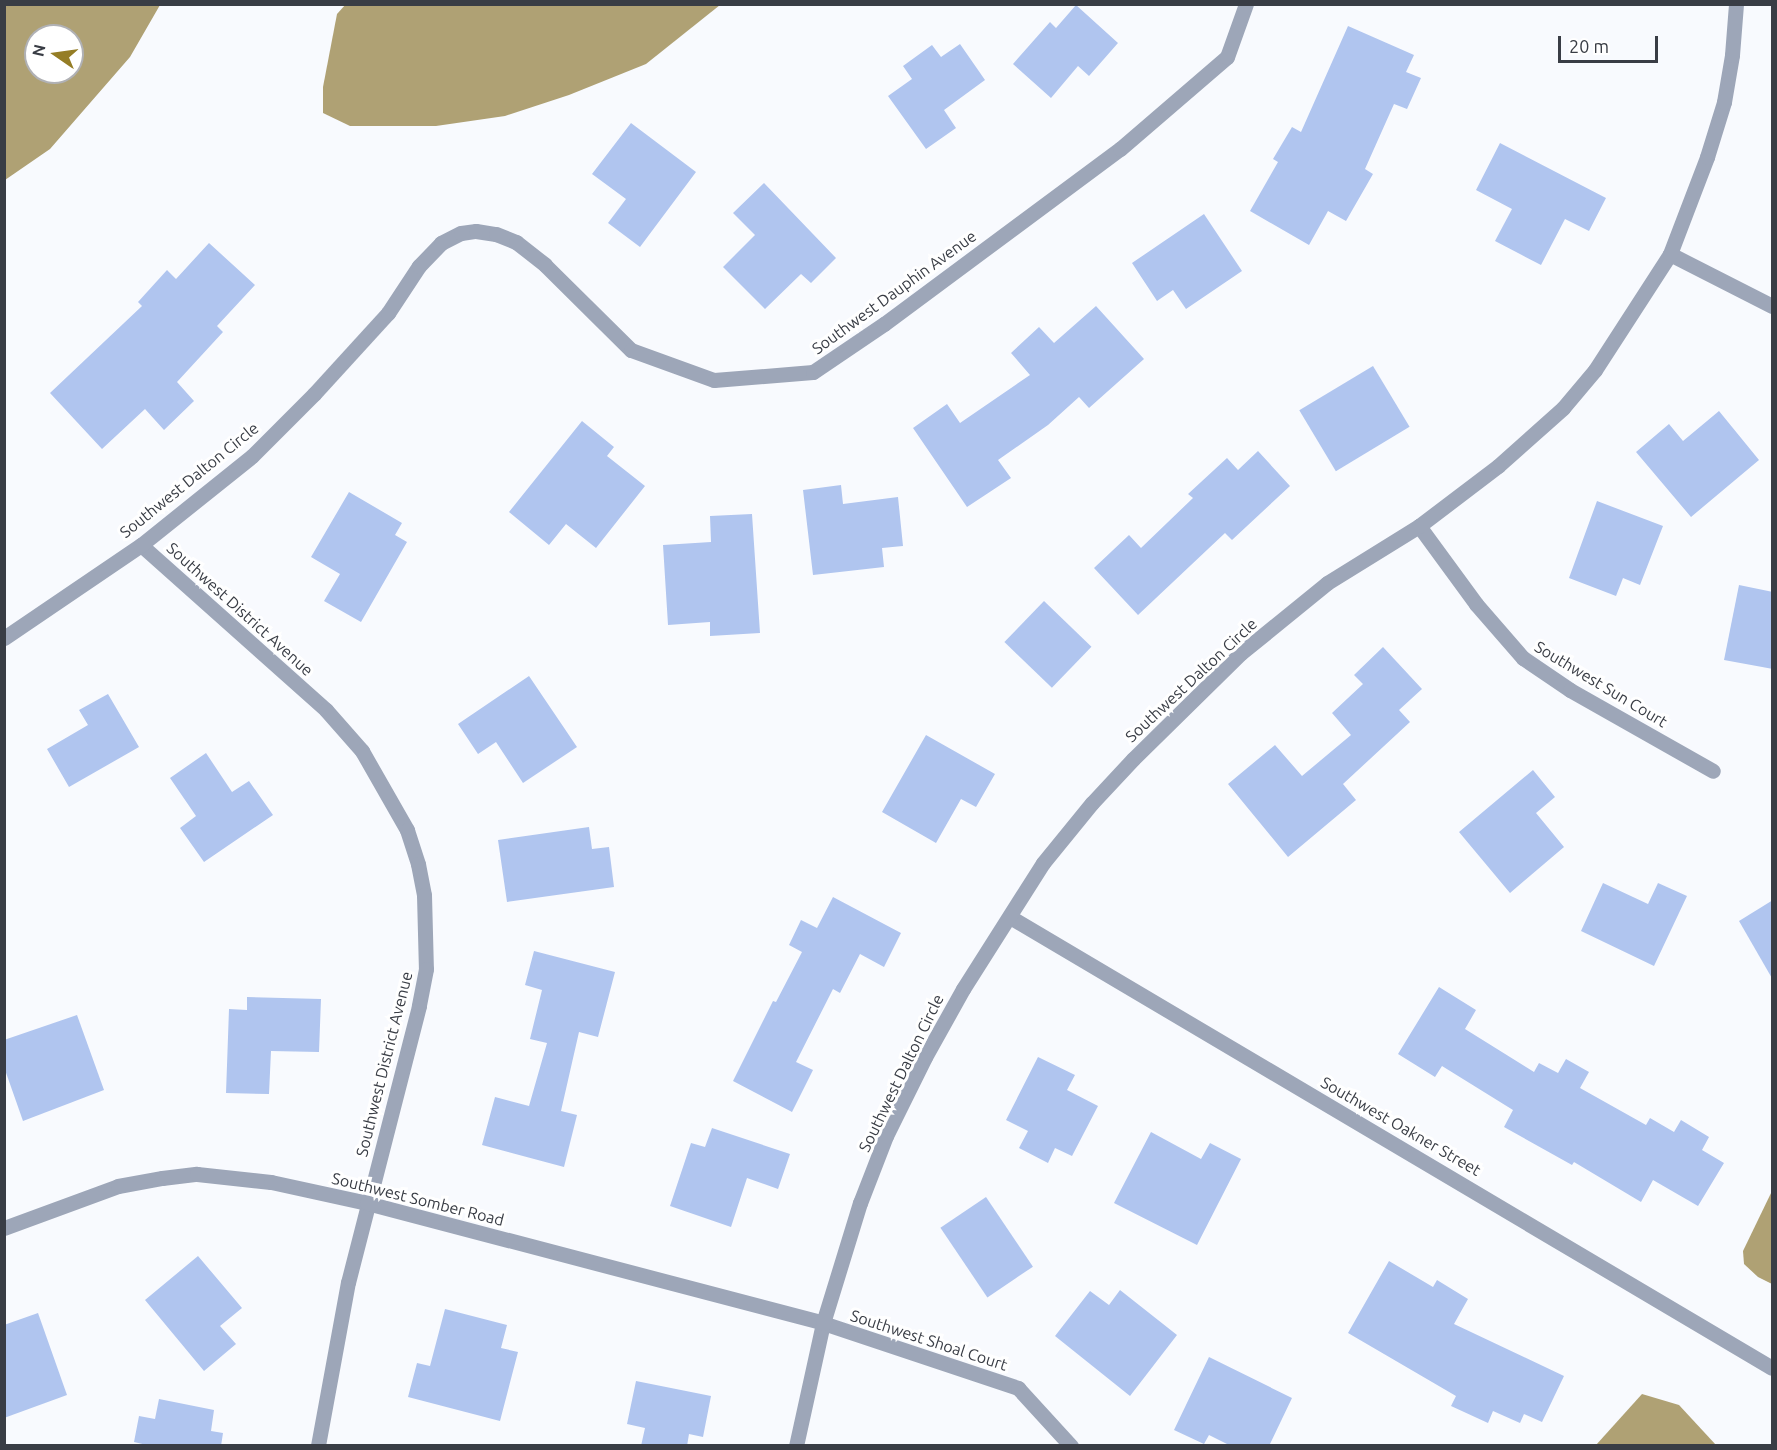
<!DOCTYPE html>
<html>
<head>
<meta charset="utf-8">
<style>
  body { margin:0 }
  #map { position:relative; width:1777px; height:1450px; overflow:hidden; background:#f8fafe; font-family:Ubuntu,sans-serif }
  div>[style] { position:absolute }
  .water>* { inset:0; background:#afa174 }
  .building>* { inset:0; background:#b0c5ef; transform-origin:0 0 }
  .minor>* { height:15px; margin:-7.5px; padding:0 7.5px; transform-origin:7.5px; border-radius:7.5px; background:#9da6b8 }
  span { translate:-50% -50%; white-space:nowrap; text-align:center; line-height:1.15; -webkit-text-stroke:6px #fff; paint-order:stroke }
  .street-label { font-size:16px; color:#393d45 }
  .frame { position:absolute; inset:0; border:6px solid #393d45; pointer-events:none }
  .north { position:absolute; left:24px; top:24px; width:60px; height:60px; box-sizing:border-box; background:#fff; border:2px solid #b0b1b5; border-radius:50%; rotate:283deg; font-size:16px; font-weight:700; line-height:24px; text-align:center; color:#393d45 }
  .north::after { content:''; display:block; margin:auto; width:21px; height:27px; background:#957d25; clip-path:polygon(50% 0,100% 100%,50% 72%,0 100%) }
  .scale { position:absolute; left:1558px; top:36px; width:100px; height:27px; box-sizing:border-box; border:3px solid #393d45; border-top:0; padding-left:8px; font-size:18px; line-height:21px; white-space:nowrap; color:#393d45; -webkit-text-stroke:4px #fff; paint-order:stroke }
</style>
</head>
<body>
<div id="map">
  <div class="water">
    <i style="clip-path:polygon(evenodd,5px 4px,160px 5px,130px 57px,50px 149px,5px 180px,5px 4px,36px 36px,72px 36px,72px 72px,36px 72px,36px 36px)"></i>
    <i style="clip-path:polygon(346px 4px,720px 4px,720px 5px,646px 64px,569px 95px,505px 116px,436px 126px,350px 126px,323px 113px,323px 87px,337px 14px)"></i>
    <i style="clip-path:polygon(1772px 1191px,1772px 1284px,1758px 1277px,1744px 1264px,1743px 1251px)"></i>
    <i style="clip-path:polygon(1642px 1394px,1679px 1405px,1716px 1445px,1596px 1445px)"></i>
  </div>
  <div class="building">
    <i style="clip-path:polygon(1076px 5px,1118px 43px,1089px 76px,1078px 66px,1051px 98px,1013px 64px,1050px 22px,1056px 28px)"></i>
    <i style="clip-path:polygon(1348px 26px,1414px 55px,1406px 72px,1421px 78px,1407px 109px,1394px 104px,1365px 169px,1373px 174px,1346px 221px,1328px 211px,1309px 245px,1250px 211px,1278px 162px,1273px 159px,1292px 127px,1301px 132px)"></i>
    <i style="clip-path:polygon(960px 44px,985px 80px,944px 110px,956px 128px,926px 149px,888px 96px,912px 79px,903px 66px,932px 45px,941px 57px)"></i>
    <i style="clip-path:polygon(631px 123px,696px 172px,640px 247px,608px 223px,626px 199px,592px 174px)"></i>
    <i style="clip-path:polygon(1500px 143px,1606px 198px,1589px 231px,1565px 219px,1541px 265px,1495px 241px,1512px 209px,1476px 190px)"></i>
    <i style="clip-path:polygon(764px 183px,836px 258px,811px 283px,801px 274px,765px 309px,723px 267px,755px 235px,733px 213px)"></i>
    <i style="clip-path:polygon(1204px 214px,1242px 271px,1186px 309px,1173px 290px,1157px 301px,1132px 263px)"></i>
    <i style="clip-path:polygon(209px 243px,255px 285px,217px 326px,223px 332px,177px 382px,194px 401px,164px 430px,145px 409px,102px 449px,50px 393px,142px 306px,138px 302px,167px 270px,176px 279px)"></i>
    <i style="clip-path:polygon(1096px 306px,1144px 359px,1089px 408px,1079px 397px,1048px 425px,998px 460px,1011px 478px,967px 507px,913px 428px,947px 404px,960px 423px,1030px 375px,1011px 353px,1039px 327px,1054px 343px)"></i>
    <i style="left:1373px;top:366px;width:71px;height:86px;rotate:59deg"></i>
    <i style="clip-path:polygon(1719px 411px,1759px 460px,1691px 517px,1636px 452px,1669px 424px,1683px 441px)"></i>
    <i style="clip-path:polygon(582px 421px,614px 447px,607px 456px,645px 486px,596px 548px,566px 524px,549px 545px,509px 512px)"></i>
    <i style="clip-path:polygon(1258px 451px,1290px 486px,1232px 540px,1225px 533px,1138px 615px,1094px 568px,1129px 535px,1141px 548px,1193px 498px,1188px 494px,1227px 458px,1238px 470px)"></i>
    <i style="clip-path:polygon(841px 485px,843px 504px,898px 497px,903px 546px,882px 548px,884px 567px,813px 575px,803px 490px)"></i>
    <i style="clip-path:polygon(349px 492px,402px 523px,395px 535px,407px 542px,361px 622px,324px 601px,340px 574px,311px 557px)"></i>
    <i style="clip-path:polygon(1597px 501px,1663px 526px,1640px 585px,1623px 578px,1616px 596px,1569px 578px)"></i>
    <i style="clip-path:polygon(752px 514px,760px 633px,710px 636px,710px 622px,668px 625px,663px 545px,711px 542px,710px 516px)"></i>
    <i style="clip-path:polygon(1739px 585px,1773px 592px,1773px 669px,1724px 660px)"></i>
    <i style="left:1044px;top:601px;width:66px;height:57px;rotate:44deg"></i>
    <i style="clip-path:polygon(1383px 647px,1422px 689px,1399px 710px,1410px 722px,1343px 784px,1356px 800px,1288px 857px,1228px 784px,1275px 745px,1302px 776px,1351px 735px,1332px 713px,1363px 684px,1354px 675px)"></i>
    <i style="clip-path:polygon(529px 676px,577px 747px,523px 783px,496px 742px,478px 754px,458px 724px)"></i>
    <i style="clip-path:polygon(108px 694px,139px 747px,69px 787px,47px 749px,88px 725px,79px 710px)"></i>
    <i style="clip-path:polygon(926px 735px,995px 774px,976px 807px,961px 799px,936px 843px,882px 812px)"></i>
    <i style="clip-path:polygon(206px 753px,232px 792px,249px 781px,273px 815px,204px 862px,180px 828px,196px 816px,170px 778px)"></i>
    <i style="clip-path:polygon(1533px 770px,1555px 797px,1536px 813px,1564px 847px,1510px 893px,1459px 832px)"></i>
    <i style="clip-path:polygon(589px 827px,592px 849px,609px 847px,614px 887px,507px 902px,498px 840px)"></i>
    <i style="clip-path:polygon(1603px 883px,1648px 904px,1658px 883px,1687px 896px,1654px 966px,1581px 931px)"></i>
    <i style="clip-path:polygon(833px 897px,901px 933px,884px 967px,860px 954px,840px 993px,833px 989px,796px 1062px,813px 1070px,792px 1112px,733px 1081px,773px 1001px,776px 1002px,802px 952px,789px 945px,801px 920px,817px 928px)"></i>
    <i style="clip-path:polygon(1773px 900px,1773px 980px,1739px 921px)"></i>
    <i style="clip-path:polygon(534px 951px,615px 972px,598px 1037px,579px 1032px,561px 1111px,577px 1115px,564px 1167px,482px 1145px,495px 1097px,529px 1106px,547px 1043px,530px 1039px,542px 990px,525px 985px)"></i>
    <i style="clip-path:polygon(1439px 987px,1476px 1010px,1465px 1029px,1534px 1072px,1539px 1063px,1558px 1073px,1566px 1059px,1589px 1072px,1580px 1088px,1646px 1125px,1650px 1118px,1674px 1132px,1681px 1120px,1709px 1137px,1702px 1150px,1724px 1163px,1698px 1206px,1653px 1180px,1641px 1202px,1574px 1162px,1572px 1165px,1504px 1127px,1513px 1110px,1442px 1066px,1435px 1077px,1398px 1054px)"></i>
    <i style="clip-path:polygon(247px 997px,321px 999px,319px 1052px,271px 1051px,269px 1094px,226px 1093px,229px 1009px,247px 1010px)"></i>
    <i style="clip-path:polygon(77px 1015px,104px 1090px,23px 1121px,4px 1067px,4px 1040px)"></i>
    <i style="clip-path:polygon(1038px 1057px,1075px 1075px,1067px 1090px,1098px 1106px,1072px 1156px,1055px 1148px,1048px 1163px,1019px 1148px,1028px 1131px,1006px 1120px)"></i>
    <i style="clip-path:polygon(712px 1128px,790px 1154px,778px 1189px,747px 1178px,731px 1227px,670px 1206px,691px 1143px,705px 1147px)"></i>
    <i style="clip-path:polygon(1151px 1132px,1201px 1159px,1210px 1143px,1241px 1159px,1197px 1245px,1114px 1203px)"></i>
    <i style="left:986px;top:1197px;width:84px;height:55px;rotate:56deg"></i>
    <i style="clip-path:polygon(198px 1256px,242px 1308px,220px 1326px,236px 1344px,204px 1371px,145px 1300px)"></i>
    <i style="clip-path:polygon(1389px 1261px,1433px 1287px,1437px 1280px,1468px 1299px,1454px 1324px,1564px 1376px,1542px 1422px,1524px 1414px,1520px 1423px,1493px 1411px,1488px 1423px,1451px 1406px,1456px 1396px,1348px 1333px)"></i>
    <i style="clip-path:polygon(1120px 1290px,1177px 1335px,1130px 1396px,1055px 1336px,1090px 1291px,1109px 1305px)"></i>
    <i style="clip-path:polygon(445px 1309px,507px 1325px,501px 1348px,518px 1352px,500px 1421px,408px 1397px,417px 1363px,430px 1366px)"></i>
    <i style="clip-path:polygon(38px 1313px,67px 1395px,4px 1418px,4px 1325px)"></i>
    <i style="clip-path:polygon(1209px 1357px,1292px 1398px,1269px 1446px,1231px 1446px,1209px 1435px,1204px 1444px,1174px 1430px)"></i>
    <i style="clip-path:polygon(636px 1381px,711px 1396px,703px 1437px,689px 1434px,687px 1446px,641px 1446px,645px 1428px,627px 1424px)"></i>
    <i style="clip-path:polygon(159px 1399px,214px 1410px,211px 1431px,223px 1433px,221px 1446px,151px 1446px,134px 1442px,139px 1416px,155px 1419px)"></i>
  </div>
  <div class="minor">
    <i style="left:1670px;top:254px;width:114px;rotate:27deg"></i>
    <i style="left:1419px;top:526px;width:97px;rotate:53.8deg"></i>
    <i style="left:1476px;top:604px;width:72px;rotate:49deg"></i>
    <i style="left:1523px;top:658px;width:57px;rotate:34.2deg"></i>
    <i style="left:1570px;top:690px;width:164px;rotate:29.5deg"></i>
    <i style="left:141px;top:545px;width:248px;rotate:41.7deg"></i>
    <i style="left:326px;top:710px;width:55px;rotate:48.7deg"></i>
    <i style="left:362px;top:751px;width:91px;rotate:60.3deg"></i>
    <i style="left:407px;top:830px;width:36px;rotate:72deg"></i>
    <i style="left:418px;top:864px;width:32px;rotate:79deg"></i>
    <i style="left:424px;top:895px;width:74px;rotate:88.5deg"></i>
    <i style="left:426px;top:969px;width:38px;rotate:101deg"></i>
    <i style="left:419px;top:1006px;width:285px;rotate:104.4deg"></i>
    <i style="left:348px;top:1282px;width:167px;rotate:100.4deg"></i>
    <i style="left:4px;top:638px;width:166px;rotate:-34.2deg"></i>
    <i style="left:141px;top:545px;width:142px;rotate:-38.7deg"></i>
    <i style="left:252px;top:456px;width:88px;rotate:-45deg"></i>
    <i style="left:314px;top:394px;width:110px;rotate:-47.6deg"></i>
    <i style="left:388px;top:313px;width:56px;rotate:-56.6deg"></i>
    <i style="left:419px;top:266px;width:32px;rotate:-46deg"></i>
    <i style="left:441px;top:243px;width:22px;rotate:-27deg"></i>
    <i style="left:461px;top:233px;width:15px;rotate:-8deg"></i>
    <i style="left:476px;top:231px;width:20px;rotate:9deg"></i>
    <i style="left:496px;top:234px;width:22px;rotate:22deg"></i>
    <i style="left:516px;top:242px;width:37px;rotate:38deg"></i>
    <i style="left:545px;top:265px;width:121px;rotate:44.7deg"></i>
    <i style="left:631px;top:350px;width:88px;rotate:19.9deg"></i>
    <i style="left:714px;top:380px;width:99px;rotate:-4.6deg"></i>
    <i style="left:813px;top:372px;width:86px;rotate:-34.1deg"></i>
    <i style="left:884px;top:324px;width:294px;rotate:-36.6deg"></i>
    <i style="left:1120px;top:149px;width:141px;rotate:-40.7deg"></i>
    <i style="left:1227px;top:57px;width:56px;rotate:-70.3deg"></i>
    <i style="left:1010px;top:917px;width:885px;rotate:30.62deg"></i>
    <i style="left:4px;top:1228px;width:121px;rotate:-20.2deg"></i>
    <i style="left:118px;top:1186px;width:45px;rotate:-10.3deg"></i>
    <i style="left:162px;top:1178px;width:35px;rotate:-7deg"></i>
    <i style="left:197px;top:1174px;width:74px;rotate:6.2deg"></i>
    <i style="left:271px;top:1182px;width:98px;rotate:12.3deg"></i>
    <i style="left:367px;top:1203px;width:472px;rotate:14.7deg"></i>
    <i style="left:823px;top:1323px;width:206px;rotate:18.4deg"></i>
    <i style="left:1018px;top:1388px;width:79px;rotate:47.6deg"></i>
    <i style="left:796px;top:1446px;width:126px;rotate:-77.6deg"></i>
    <i style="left:823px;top:1323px;width:126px;rotate:-72.9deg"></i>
    <i style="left:860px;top:1203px;width:72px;rotate:-68.8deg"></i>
    <i style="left:886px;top:1136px;width:88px;rotate:-63.7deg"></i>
    <i style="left:925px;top:1057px;width:78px;rotate:-60.8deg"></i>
    <i style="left:963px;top:989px;width:149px;rotate:-57.6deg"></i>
    <i style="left:1043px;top:863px;width:77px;rotate:-50.8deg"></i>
    <i style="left:1092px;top:803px;width:60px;rotate:-47deg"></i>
    <i style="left:1133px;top:759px;width:151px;rotate:-44.5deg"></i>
    <i style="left:1241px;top:653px;width:111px;rotate:-39.1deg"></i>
    <i style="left:1327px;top:583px;width:108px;rotate:-31.8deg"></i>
    <i style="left:1419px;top:526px;width:99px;rotate:-37.2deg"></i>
    <i style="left:1498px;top:466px;width:87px;rotate:-41.7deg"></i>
    <i style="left:1563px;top:408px;width:50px;rotate:-49.9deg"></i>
    <i style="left:1595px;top:370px;width:138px;rotate:-57.1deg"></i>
    <i style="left:1670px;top:254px;width:104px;rotate:-69.1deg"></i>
    <i style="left:1707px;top:157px;width:58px;rotate:-72.8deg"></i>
    <i style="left:1724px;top:102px;width:48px;rotate:-80.3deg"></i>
    <i style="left:1732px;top:55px;width:51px;rotate:-85.5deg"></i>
  </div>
  <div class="street-label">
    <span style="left:894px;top:292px;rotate:-36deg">Southwest Dauphin Avenue</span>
    <span style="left:189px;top:480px;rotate:-39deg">Southwest Dalton Circle</span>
    <span style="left:240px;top:609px;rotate:42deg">Southwest District Avenue</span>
    <span style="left:1191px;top:680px;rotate:-43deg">Southwest Dalton Circle</span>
    <span style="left:1601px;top:684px;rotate:31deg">Southwest Sun Court</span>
    <span style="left:384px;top:1064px;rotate:-76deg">Southwest District Avenue</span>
    <span style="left:901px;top:1073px;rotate:-64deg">Southwest Dalton Circle</span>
    <span style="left:1401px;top:1126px;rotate:30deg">Southwest Oakner Street</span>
    <span style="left:418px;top:1199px;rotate:14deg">Southwest Somber Road</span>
    <span style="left:929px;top:1340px;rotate:18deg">Southwest Shoal Court</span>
  </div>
  <div class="frame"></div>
  <div class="north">N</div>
  <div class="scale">20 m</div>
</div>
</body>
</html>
